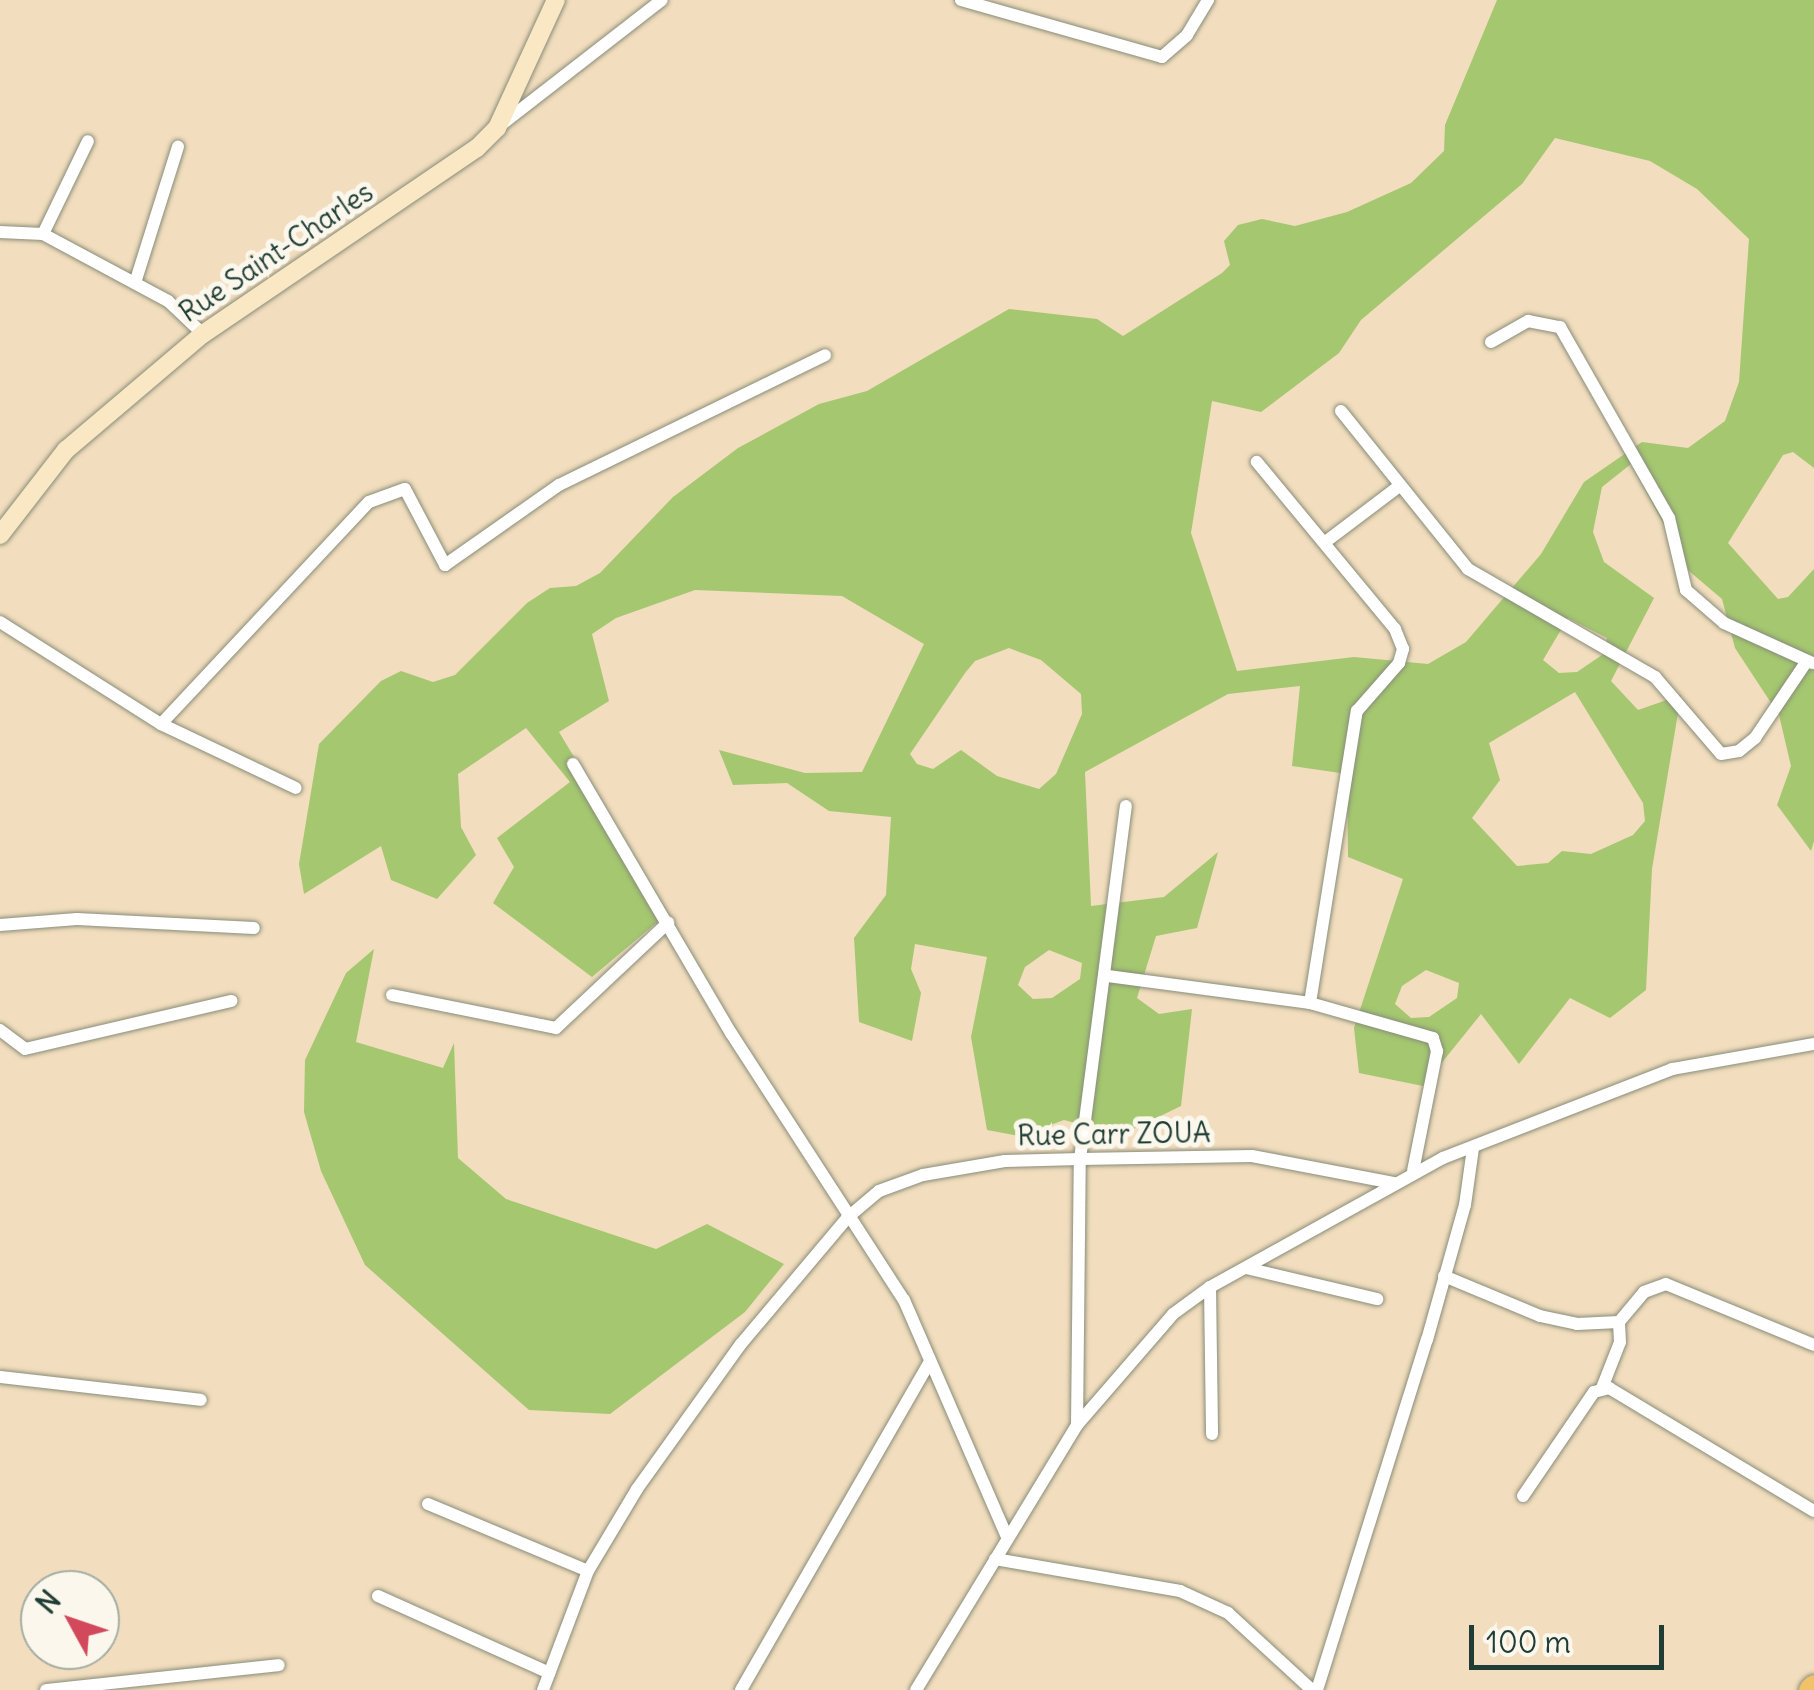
<!DOCTYPE html>
<html>
<head>
<meta charset="utf-8">
<style>
  body { margin:0 }
  #map { position:relative; width:1814px; height:1690px; overflow:hidden; background:#f2ddbe; font-family:Delius,sans-serif }
  div>[style] { position:absolute }
  .green>* { inset:0; background:#a4c770 }
  .roads { filter:drop-shadow(0 0 2px #888d79) drop-shadow(0 0 2px #888d79) }
  .street>* { height:12px; margin:-6px; padding:0 6px; transform-origin:6px; border-radius:6px; background:#fff }
  .secondary>* { height:18px; margin:-9px; padding:0 9px; transform-origin:9px; border-radius:9px; background:#fae7c3 }
  .highway>* { height:25px; margin:-12.5px; padding:0 12.5px; transform-origin:12.5px; border-radius:12.5px; background:#f2c26a }
  span { translate:-50% -50%; white-space:nowrap; text-align:center; line-height:1.15; -webkit-text-stroke:10px #fbf7ec; paint-order:stroke }
  .street-label { font-size:28px; color:#1f3d34 }
  .north { position:absolute; left:20px; top:1570px; width:100px; height:100px; box-sizing:border-box; background:#fbf7ec; border:2px solid #a3ada2; border-radius:50%; rotate:310deg; font-size:28px; font-weight:700; line-height:40px; text-align:center; color:#1f3d34 }
  .north::after { content:''; display:block; margin:auto; width:35px; height:45px; background:#d1495b; clip-path:polygon(50% 0,100% 100%,50% 72%,0 100%) }
  .scale { position:absolute; left:1469px; top:1625px; width:195px; height:45px; box-sizing:border-box; border:5px solid #1f3d34; border-top:0; padding-left:12px; font-size:30px; line-height:35px; white-space:nowrap; color:#1f3d34; -webkit-text-stroke:8px #fbf7ec; paint-order:stroke }
</style>
</head>
<body>
<div id="map">
  <div class="green">
    <i style="clip-path:polygon(evenodd,1497px 0,1814px 0,1814px 468px,1793px 452px,1783px 455px,1728px 543px,1778px 599px,1788px 597px,1814px 569px,1814px 841px,1811px 851px,1777px 805px,1791px 766px,1779px 715px,1735px 648px,1722px 599px,1689px 571px,1631px 464px,1602px 487px,1593px 532px,1604px 562px,1654px 598px,1611px 681px,1638px 710px,1681px 695px,1652px 869px,1646px 990px,1610px 1018px,1570px 998px,1519px 1064px,1481px 1014px,1423px 1086px,1359px 1073px,1354px 1028px,1403px 879px,1348px 857px,1347px 774px,1292px 766px,1300px 686px,1228px 694px,1085px 772px,1091px 906px,1164px 897px,1218px 852px,1197px 928px,1156px 936px,1137px 998px,1159px 1014px,1192px 1009px,1181px 1106px,1121px 1135px,1064px 1120px,1020px 1136px,987px 1130px,971px 1037px,987px 957px,915px 944px,911px 969px,921px 993px,912px 1041px,859px 1022px,854px 938px,886px 895px,891px 817px,829px 811px,787px 783px,733px 785px,719px 750px,805px 773px,862px 772px,924px 644px,842px 596px,695px 590px,616px 618px,592px 634px,609px 701px,559px 732px,668px 913px,592px 977px,493px 903px,514px 867px,497px 838px,570px 782px,526px 728px,458px 774px,461px 827px,476px 855px,437px 899px,391px 880px,381px 846px,304px 894px,299px 864px,319px 744px,381px 681px,401px 671px,433px 682px,455px 675px,527px 603px,550px 588px,576px 586px,600px 573px,673px 497px,738px 448px,819px 404px,867px 391px,1009px 309px,1097px 319px,1123px 336px,1222px 273px,1230px 265px,1224px 241px,1238px 225px,1262px 219px,1295px 226px,1347px 212px,1411px 183px,1444px 151px,1445px 125px,1497px 0,1555px 138px,1650px 161px,1697px 189px,1749px 239px,1739px 382px,1725px 421px,1688px 448px,1642px 442px,1584px 482px,1541px 554px,1466px 642px,1428px 664px,1354px 657px,1237px 671px,1191px 533px,1212px 401px,1261px 412px,1339px 353px,1361px 320px,1522px 184px,1555px 138px,1497px 0,1568px 618px,1607px 638px,1605px 653px,1577px 672px,1559px 673px,1543px 660px,1568px 618px,1497px 0,1009px 648px,1041px 660px,1081px 694px,1082px 714px,1056px 774px,1039px 789px,997px 776px,961px 750px,933px 769px,917px 764px,910px 754px,965px 673px,975px 661px,1009px 648px,1497px 0,1575px 692px,1643px 803px,1645px 821px,1633px 835px,1591px 854px,1562px 851px,1548px 863px,1517px 866px,1472px 818px,1500px 780px,1489px 743px,1575px 692px,1497px 0,1049px 950px,1082px 963px,1080px 979px,1052px 998px,1033px 999px,1018px 985px,1025px 967px,1049px 950px,1497px 0,1426px 970px,1459px 983px,1457px 998px,1429px 1017px,1411px 1018px,1395px 1004px,1402px 986px,1426px 970px)"></i>
    <i style="clip-path:polygon(374px 949px,356px 1042px,443px 1068px,454px 1043px,458px 1158px,506px 1199px,656px 1249px,707px 1224px,784px 1264px,745px 1312px,610px 1414px,529px 1410px,365px 1265px,321px 1171px,304px 1112px,305px 1060px,346px 973px)"></i>
  </div>
  <div class="roads">
    <div class="street">
      <i style="left:961px;top:0;width:209px;rotate:15.8deg"></i>
      <i style="left:1162px;top:57px;width:33px;rotate:-41deg"></i>
      <i style="left:1187px;top:35px;width:41px;rotate:-59deg"></i>
      <i style="left:502px;top:124px;width:202px;rotate:-37.8deg"></i>
      <i style="left:0;top:232px;width:43px;rotate:2.7deg"></i>
      <i style="left:43px;top:234px;width:142px;rotate:28.2deg"></i>
      <i style="left:168px;top:301px;width:48px;rotate:43.3deg"></i>
      <i style="left:43px;top:234px;width:103px;rotate:-64.2deg"></i>
      <i style="left:135px;top:283px;width:143px;rotate:-72.5deg"></i>
      <i style="left:1491px;top:342px;width:43px;rotate:-29.6deg"></i>
      <i style="left:1528px;top:321px;width:33px;rotate:11deg"></i>
      <i style="left:1560px;top:327px;width:220px;rotate:60.3deg"></i>
      <i style="left:1669px;top:518px;width:74px;rotate:76.7deg"></i>
      <i style="left:1686px;top:590px;width:50px;rotate:41deg"></i>
      <i style="left:1724px;top:623px;width:97px;rotate:24.4deg"></i>
      <i style="left:1341px;top:411px;width:203px;rotate:51.2deg"></i>
      <i style="left:1468px;top:569px;width:216px;rotate:30deg"></i>
      <i style="left:1655px;top:677px;width:101px;rotate:49.4deg"></i>
      <i style="left:1721px;top:754px;width:18px;rotate:-9deg"></i>
      <i style="left:1739px;top:751px;width:21px;rotate:-39deg"></i>
      <i style="left:1755px;top:738px;width:93px;rotate:-56deg"></i>
      <i style="left:1324px;top:543px;width:93px;rotate:-37.1deg"></i>
      <i style="left:0;top:622px;width:191px;rotate:32.4deg"></i>
      <i style="left:161px;top:724px;width:304px;rotate:-46.9deg"></i>
      <i style="left:369px;top:502px;width:38px;rotate:-20deg"></i>
      <i style="left:405px;top:489px;width:86px;rotate:62.2deg"></i>
      <i style="left:445px;top:565px;width:139px;rotate:-35.1deg"></i>
      <i style="left:559px;top:485px;width:296px;rotate:-26deg"></i>
      <i style="left:161px;top:724px;width:149px;rotate:25.4deg"></i>
      <i style="left:573px;top:764px;width:312px;rotate:59.6deg"></i>
      <i style="left:731px;top:1033px;width:318px;rotate:57.1deg"></i>
      <i style="left:904px;top:1300px;width:258px;rotate:66.5deg"></i>
      <i style="left:0;top:925px;width:77px;rotate:-4.5deg"></i>
      <i style="left:77px;top:919px;width:177px;rotate:2.9deg"></i>
      <i style="left:1108px;top:976px;width:204px;rotate:7.6deg"></i>
      <i style="left:1310px;top:1003px;width:296px;rotate:-80.9deg"></i>
      <i style="left:1357px;top:711px;width:64px;rotate:-48.8deg"></i>
      <i style="left:1399px;top:663px;width:15px;rotate:-74deg"></i>
      <i style="left:1403px;top:649px;width:22px;rotate:-112deg"></i>
      <i style="left:1395px;top:629px;width:217px;rotate:-129.6deg"></i>
      <i style="left:392px;top:995px;width:167px;rotate:11.4deg"></i>
      <i style="left:556px;top:1028px;width:154px;rotate:-43.2deg"></i>
      <i style="left:1310px;top:1003px;width:128px;rotate:15.9deg"></i>
      <i style="left:1433px;top:1038px;width:14px;rotate:73deg"></i>
      <i style="left:1437px;top:1051px;width:122px;rotate:101.3deg"></i>
      <i style="left:0;top:1030px;width:31px;rotate:37deg"></i>
      <i style="left:25px;top:1049px;width:212px;rotate:-13.1deg"></i>
      <i style="left:1246px;top:1268px;width:135px;rotate:13.3deg"></i>
      <i style="left:1444px;top:1276px;width:104px;rotate:22.6deg"></i>
      <i style="left:1540px;top:1316px;width:38px;rotate:12deg"></i>
      <i style="left:1577px;top:1324px;width:42px;rotate:-2.7deg"></i>
      <i style="left:1619px;top:1322px;width:39px;rotate:-50deg"></i>
      <i style="left:1644px;top:1292px;width:23px;rotate:-20deg"></i>
      <i style="left:1666px;top:1284px;width:160px;rotate:22.4deg"></i>
      <i style="left:1210px;top:1287px;width:147px;rotate:89.2deg"></i>
      <i style="left:0;top:1377px;width:202px;rotate:6.5deg"></i>
      <i style="left:1602px;top:1388px;width:49px;rotate:-68.6deg"></i>
      <i style="left:1620px;top:1342px;width:20px;rotate:-93deg"></i>
      <i style="left:1077px;top:1425px;width:266px;rotate:-89.4deg"></i>
      <i style="left:1080px;top:1159px;width:356px;rotate:-82.6deg"></i>
      <i style="left:1523px;top:1496px;width:126px;rotate:-55.7deg"></i>
      <i style="left:1594px;top:1392px;width:16px;rotate:-15deg"></i>
      <i style="left:1609px;top:1388px;width:239px;rotate:31deg"></i>
      <i style="left:428px;top:1504px;width:173px;rotate:22.7deg"></i>
      <i style="left:995px;top:1559px;width:188px;rotate:9.8deg"></i>
      <i style="left:1180px;top:1591px;width:53px;rotate:24.6deg"></i>
      <i style="left:1228px;top:1613px;width:114px;rotate:42.5deg"></i>
      <i style="left:378px;top:1596px;width:188px;rotate:24.2deg"></i>
      <i style="left:46px;top:1690px;width:234px;rotate:-6.1deg"></i>
      <i style="left:543px;top:1690px;width:127px;rotate:-69.3deg"></i>
      <i style="left:588px;top:1571px;width:96px;rotate:-59.1deg"></i>
      <i style="left:637px;top:1489px;width:178px;rotate:-54.4deg"></i>
      <i style="left:741px;top:1344px;width:165px;rotate:-49.9deg"></i>
      <i style="left:847px;top:1218px;width:42px;rotate:-40.2deg"></i>
      <i style="left:879px;top:1191px;width:47px;rotate:-20deg"></i>
      <i style="left:923px;top:1175px;width:83px;rotate:-9.7deg"></i>
      <i style="left:1005px;top:1161px;width:75px;rotate:-1.5deg"></i>
      <i style="left:1080px;top:1159px;width:172px;rotate:-1deg"></i>
      <i style="left:1252px;top:1156px;width:144px;rotate:10.8deg"></i>
      <i style="left:741px;top:1690px;width:379px;rotate:-60.1deg"></i>
      <i style="left:916px;top:1690px;width:310px;rotate:-58.7deg"></i>
      <i style="left:1077px;top:1425px;width:147px;rotate:-49.1deg"></i>
      <i style="left:1173px;top:1314px;width:46px;rotate:-36.1deg"></i>
      <i style="left:1210px;top:1287px;width:266px;rotate:-29deg"></i>
      <i style="left:1443px;top:1158px;width:246px;rotate:-21.2deg"></i>
      <i style="left:1672px;top:1069px;width:144px;rotate:-10deg"></i>
      <i style="left:1317px;top:1690px;width:367px;rotate:-72.6deg"></i>
      <i style="left:1427px;top:1340px;width:140px;rotate:-74.3deg"></i>
      <i style="left:1465px;top:1205px;width:58px;rotate:-82deg"></i>
    </div>
    <div class="secondary">
      <i style="left:0;top:535px;width:108px;rotate:-52.2deg"></i>
      <i style="left:66px;top:450px;width:180px;rotate:-40.3deg"></i>
      <i style="left:203px;top:334px;width:331px;rotate:-34.2deg"></i>
      <i style="left:477px;top:148px;width:28px;rotate:-45deg"></i>
      <i style="left:497px;top:128px;width:141px;rotate:-65.3deg"></i>
    </div>
    <div class="highway">
      <i style="left:1811px;top:1690px;width:4px;rotate:-45deg"></i>
    </div>
  </div>
  <div class="street-label">
    <span style="left:276px;top:252px;rotate:-34deg">Rue Saint-Charles</span>
    <span style="left:1114px;top:1134px;rotate:-1deg">Rue Carr ZOUA</span>
  </div>
  <div class="north">N</div>
  <div class="scale">100 m</div>
</div>
</body>
</html>
